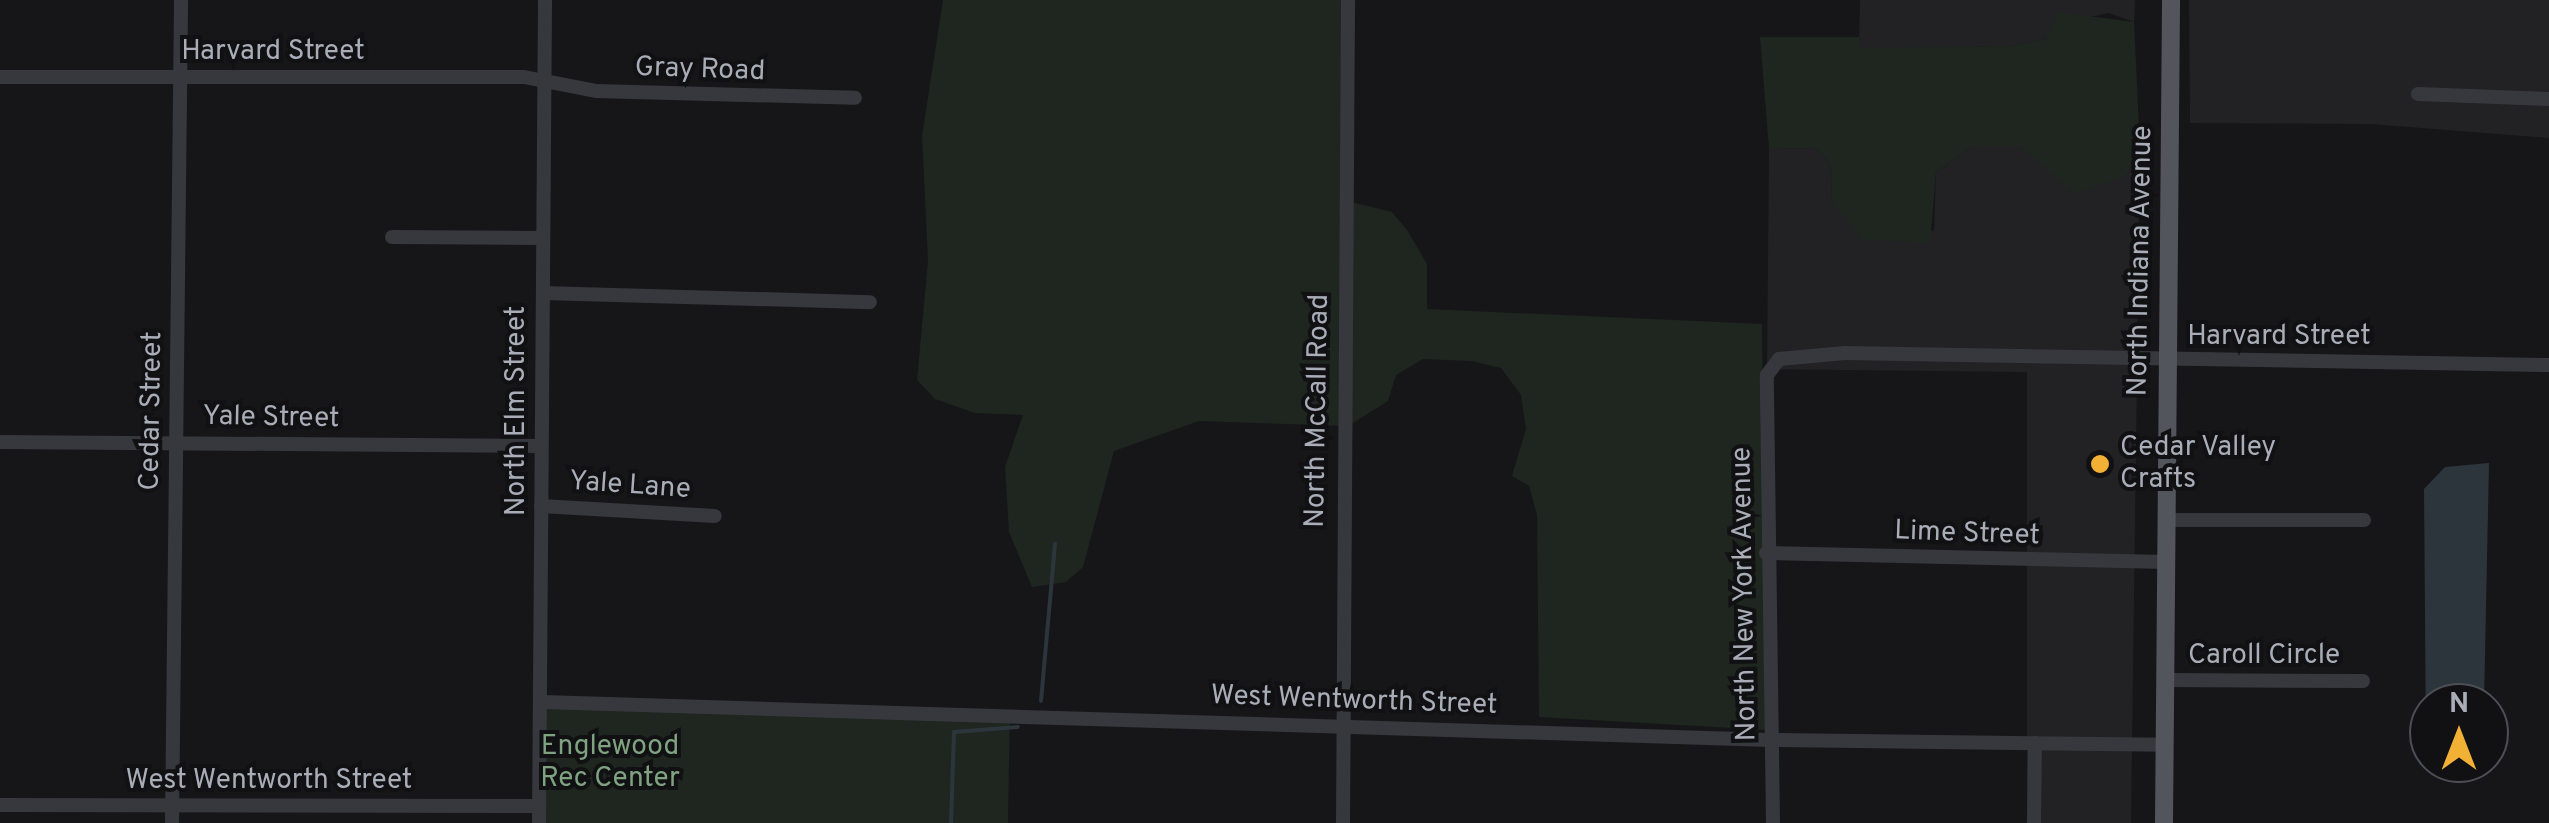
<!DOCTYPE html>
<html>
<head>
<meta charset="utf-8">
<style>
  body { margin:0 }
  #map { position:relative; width:2549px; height:823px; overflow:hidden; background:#161618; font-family:Overpass,sans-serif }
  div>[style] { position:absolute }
  .built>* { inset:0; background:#222225 }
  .green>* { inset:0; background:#1e261f; transform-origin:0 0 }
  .water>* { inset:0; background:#2c353c }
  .stream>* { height:4px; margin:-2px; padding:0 2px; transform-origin:2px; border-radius:2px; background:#2c353c }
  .minor>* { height:14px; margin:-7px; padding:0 7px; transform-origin:7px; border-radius:7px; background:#37383d }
  .major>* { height:18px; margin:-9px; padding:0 9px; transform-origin:9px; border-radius:9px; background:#53555c }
  .dots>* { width:28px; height:28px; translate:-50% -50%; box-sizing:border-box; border:5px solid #111113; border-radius:50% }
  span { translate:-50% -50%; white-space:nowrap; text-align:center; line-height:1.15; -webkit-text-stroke:8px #111113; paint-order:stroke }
  .street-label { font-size:28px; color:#a8adb8 }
  .poi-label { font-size:28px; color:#a8adb8 }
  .left { translate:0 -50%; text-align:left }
  .park-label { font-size:28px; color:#7fa381 }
  .north { position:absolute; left:2409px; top:683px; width:100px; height:100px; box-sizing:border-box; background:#111113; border:2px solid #4d4f55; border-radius:50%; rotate:0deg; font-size:28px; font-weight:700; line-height:40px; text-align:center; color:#a8adb8 }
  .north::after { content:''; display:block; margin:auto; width:35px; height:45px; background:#f2b134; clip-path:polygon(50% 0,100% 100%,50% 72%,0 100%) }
</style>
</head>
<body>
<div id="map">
  <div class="built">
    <i style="clip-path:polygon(1860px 0,2135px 0,2134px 22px,2109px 13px,2056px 24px,2046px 39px,2012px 46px,1859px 49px)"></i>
    <i style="clip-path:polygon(2189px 0,2549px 0,2549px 138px,2371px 124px,2190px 123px)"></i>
    <i style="clip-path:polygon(1972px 146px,2020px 146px,2043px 164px,2127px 175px,2140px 147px,2131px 823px,2027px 823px,2027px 372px,1767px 369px,1769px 149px,1817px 148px,1831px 166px,1832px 201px,1934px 231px,1936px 172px)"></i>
  </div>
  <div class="green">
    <i style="clip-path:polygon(943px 0,1345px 0,1347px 201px,1392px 212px,1407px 230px,1427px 264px,1427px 309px,1762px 324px,1767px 730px,1539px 717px,1537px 515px,1529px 486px,1512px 476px,1526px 429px,1521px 395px,1501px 368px,1471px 361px,1423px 359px,1396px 375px,1388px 401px,1348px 426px,1199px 421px,1114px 451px,1083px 567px,1066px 582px,1032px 587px,1009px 532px,1005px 467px,1023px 415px,975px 413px,935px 399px,917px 380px,928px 261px,922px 136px)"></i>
    <i style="clip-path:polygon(2058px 12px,2134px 22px,2140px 147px,2127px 175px,2075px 193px,2020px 146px,1972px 146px,1936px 172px,1930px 243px,1861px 239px,1832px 201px,1831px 166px,1817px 148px,1769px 149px,1760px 37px,1859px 37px,1860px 48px,2011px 46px,2046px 39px)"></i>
    <i style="left:542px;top:702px;width:468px;height:121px;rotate:1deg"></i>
  </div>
  <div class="water">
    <i style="clip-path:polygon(2489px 463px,2484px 703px,2429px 703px,2426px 740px,2424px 489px,2445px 467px)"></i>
  </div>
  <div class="stream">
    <i style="left:1041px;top:701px;width:158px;rotate:-84.9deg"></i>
    <i style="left:951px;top:823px;width:91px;rotate:-88.1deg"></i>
    <i style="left:954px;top:732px;width:64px;rotate:-4.5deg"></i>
  </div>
  <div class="minor">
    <i style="left:0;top:77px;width:524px"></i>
    <i style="left:524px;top:77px;width:73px;rotate:11deg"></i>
    <i style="left:596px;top:91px;width:259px;rotate:1.5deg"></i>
    <i style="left:2418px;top:94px;width:131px;rotate:2.2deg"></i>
    <i style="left:392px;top:237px;width:151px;rotate:0.4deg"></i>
    <i style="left:543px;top:293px;width:327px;rotate:1.6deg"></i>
    <i style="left:0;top:442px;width:541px;rotate:0.42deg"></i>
    <i style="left:541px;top:506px;width:174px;rotate:3.3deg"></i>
    <i style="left:2165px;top:520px;width:199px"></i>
    <i style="left:1766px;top:553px;width:401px;rotate:1.3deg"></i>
    <i style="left:2165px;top:680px;width:198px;rotate:0.3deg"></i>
    <i style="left:542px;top:702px;width:1229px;rotate:1.77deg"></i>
    <i style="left:1770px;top:740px;width:395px;rotate:0.7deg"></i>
    <i style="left:0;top:805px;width:539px;rotate:0.11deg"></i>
    <i style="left:172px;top:823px;width:823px;rotate:-89.37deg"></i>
    <i style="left:539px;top:823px;width:823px;rotate:-89.58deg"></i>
    <i style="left:1343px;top:823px;width:823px;rotate:-89.65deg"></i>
    <i style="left:1773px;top:823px;width:448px;rotate:-90.8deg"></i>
    <i style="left:1767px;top:375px;width:20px;rotate:-53deg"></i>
    <i style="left:1779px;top:359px;width:66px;rotate:-5.2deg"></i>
    <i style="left:1845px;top:353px;width:704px;rotate:0.98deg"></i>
    <i style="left:2034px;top:823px;width:80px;rotate:-89.3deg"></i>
  </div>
  <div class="major">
    <i style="left:2164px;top:823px;width:823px;rotate:-89.51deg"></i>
  </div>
  <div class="dots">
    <i style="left:2100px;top:464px;background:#f2b134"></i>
  </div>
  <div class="street-label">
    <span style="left:273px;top:52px">Harvard Street</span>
    <span style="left:700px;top:70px;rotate:2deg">Gray Road</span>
    <span style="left:2141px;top:261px;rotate:-89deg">North Indiana Avenue</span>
    <span style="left:2279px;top:337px">Harvard Street</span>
    <span style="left:152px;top:411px;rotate:-89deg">Cedar Street</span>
    <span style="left:517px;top:411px;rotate:-90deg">North Elm Street</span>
    <span style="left:1318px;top:411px;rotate:-89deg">North McCall Road</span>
    <span style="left:271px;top:418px;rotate:1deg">Yale Street</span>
    <span style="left:630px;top:486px;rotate:4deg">Yale Lane</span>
    <span style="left:1967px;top:534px;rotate:2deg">Lime Street</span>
    <span style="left:1745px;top:594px;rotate:-91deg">North New York Avenue</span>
    <span style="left:2264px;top:656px">Caroll Circle</span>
    <span style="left:1354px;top:701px;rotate:2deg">West Wentworth Street</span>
    <span style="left:269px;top:781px">West Wentworth Street</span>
  </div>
  <div class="poi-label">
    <span class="left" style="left:2120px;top:464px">Cedar Valley<br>Crafts</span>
  </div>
  <div class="park-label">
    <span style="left:610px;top:763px">Englewood<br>Rec Center</span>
  </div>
  <div class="north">N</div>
</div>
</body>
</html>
